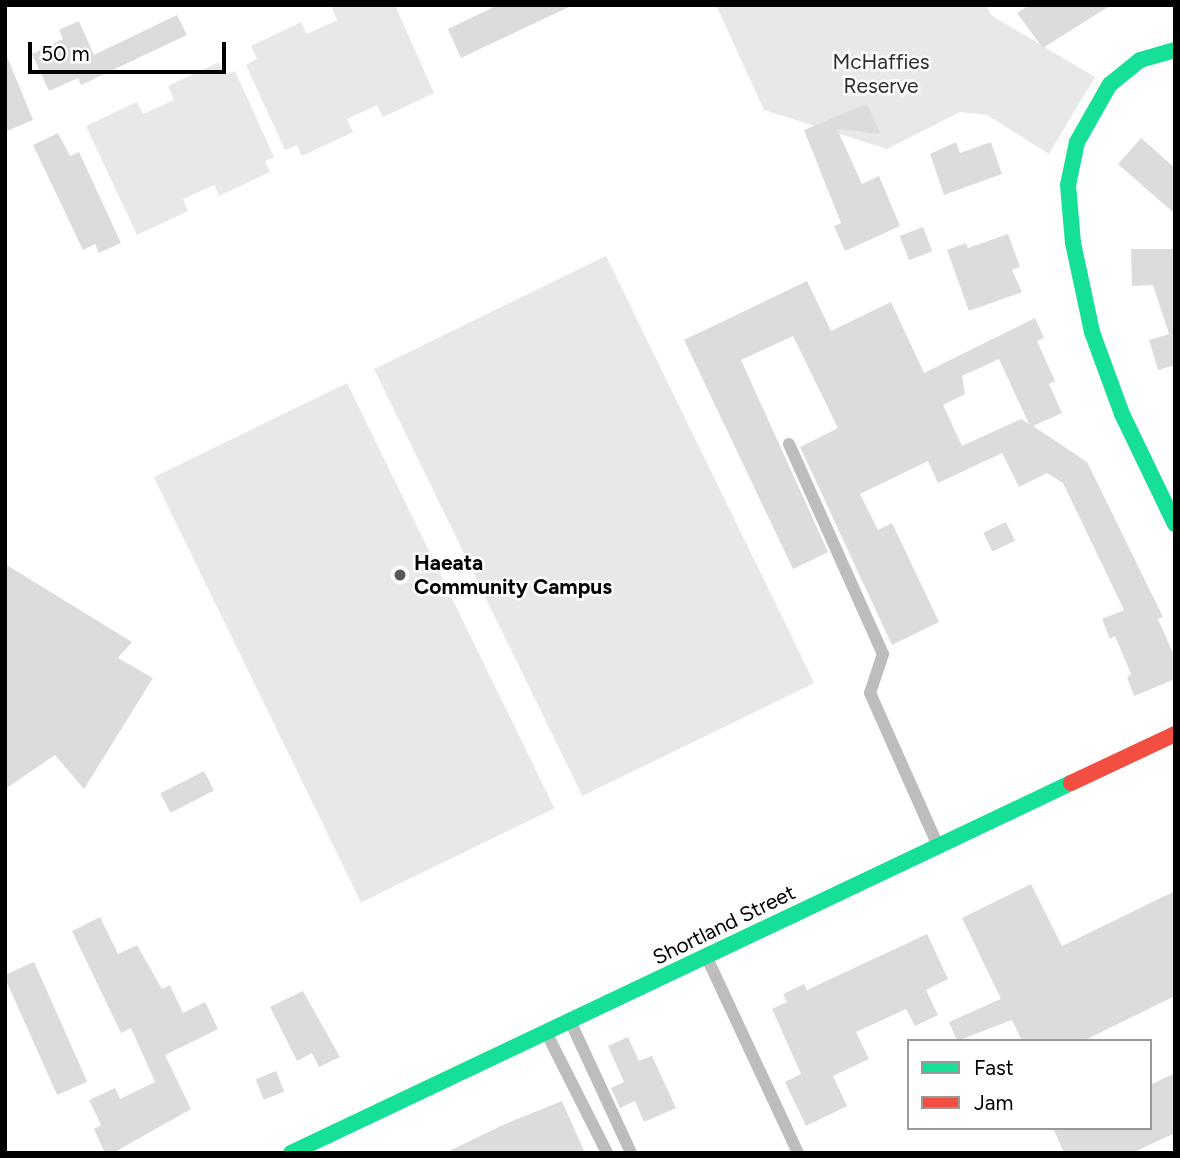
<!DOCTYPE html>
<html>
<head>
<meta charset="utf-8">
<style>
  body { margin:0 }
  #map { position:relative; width:1180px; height:1158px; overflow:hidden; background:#fff; font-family:Figtree,sans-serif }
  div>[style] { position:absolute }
  .green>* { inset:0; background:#e8e8e8; transform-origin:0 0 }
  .building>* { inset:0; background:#dcdcdc; transform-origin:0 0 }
  .lane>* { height:12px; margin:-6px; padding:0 6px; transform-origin:6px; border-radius:6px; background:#bdbdbd }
  .fast>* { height:16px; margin:-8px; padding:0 8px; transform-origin:8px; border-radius:8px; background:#16e098 }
  .jam>* { height:16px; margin:-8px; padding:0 8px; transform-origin:8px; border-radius:8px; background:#f24e42 }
  .dots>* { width:19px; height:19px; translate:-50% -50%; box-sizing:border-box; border:4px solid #fff; border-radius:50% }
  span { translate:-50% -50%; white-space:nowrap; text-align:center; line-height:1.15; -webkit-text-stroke:5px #fff; paint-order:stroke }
  .park-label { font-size:21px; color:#2d2d2d }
  .poi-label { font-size:21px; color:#000; font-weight:700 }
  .left { translate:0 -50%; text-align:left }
  .street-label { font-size:21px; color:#000 }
  .frame { position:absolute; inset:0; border:7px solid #000; pointer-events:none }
  .legend { position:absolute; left:907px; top:1039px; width:245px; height:91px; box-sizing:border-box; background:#fff; border:2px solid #999; margin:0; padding:9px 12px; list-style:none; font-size:21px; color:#000 }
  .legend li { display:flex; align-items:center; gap:14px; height:35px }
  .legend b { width:35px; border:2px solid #999 }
  .scale { position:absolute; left:28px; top:42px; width:198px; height:32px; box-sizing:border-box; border:4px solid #000; border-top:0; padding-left:9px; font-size:21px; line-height:24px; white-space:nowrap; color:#000; -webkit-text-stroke:5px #fff; paint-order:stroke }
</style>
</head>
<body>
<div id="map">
  <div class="green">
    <i style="clip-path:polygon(337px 5px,395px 5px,434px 93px,383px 117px,377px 105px,347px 119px,353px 132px,302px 156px,297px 145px,285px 150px,246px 65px,257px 59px,251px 46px,301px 22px,307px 34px,337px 20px,332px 8px)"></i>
    <i style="clip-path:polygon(716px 5px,986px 5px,991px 15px,1095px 77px,1049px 154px,987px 115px,960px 112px,887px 149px,764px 110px)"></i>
    <i style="clip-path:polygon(219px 62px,225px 75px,235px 71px,274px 157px,265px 161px,270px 172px,219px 196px,214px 185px,183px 199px,188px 211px,137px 235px,86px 126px,137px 102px,143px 114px,174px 100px,168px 86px)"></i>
    <i style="left:606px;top:256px;width:475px;height:258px;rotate:64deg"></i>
    <i style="left:347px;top:383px;width:473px;height:215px;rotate:64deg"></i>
  </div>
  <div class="building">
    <i style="clip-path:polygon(498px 5px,573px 5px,461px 58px,448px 29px)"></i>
    <i style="clip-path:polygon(1030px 5px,1111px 5px,1043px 48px,1017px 13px)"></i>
    <i style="clip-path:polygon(177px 15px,187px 35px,81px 85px,78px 78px,49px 91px,32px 54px,63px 39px,59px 30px,79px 21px,94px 55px)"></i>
    <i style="clip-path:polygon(6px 54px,33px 120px,5px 132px,5px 55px)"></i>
    <i style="clip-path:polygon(867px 104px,881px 134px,837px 129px,862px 184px,879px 176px,900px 226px,845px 251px,834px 226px,841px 223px,804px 130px)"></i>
    <i style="clip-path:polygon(58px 133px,70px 156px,79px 152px,121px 243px,99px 253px,95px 244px,83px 250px,33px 145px)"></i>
    <i style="clip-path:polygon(1141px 138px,1175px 168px,1175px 214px,1118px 164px)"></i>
    <i style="clip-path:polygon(956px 142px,960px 153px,991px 142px,1002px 174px,944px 195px,930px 154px)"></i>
    <i style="left:923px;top:227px;width:26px;height:25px;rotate:69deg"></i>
    <i style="clip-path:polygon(1008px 234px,1020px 267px,1012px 270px,1022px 292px,969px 311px,947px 250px,966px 243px,968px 248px)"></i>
    <i style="clip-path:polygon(1131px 249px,1175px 249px,1175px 365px,1158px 370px,1149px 340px,1169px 334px,1153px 285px,1132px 286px)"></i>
    <i style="clip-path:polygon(evenodd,807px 281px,831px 331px,891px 302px,924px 373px,1035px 318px,1044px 338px,1037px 341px,1055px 381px,1049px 384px,1062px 413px,1033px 426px,1087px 462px,1163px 617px,1158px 619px,1175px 658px,1175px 679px,1134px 696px,1127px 677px,1131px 674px,1115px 636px,1110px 639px,1102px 619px,1124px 610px,1063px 483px,1047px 473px,1019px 487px,1002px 453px,938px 483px,928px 461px,860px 494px,878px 530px,892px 523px,939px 622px,892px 645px,800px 447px,838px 428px,793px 336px,741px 360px,828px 552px,793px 569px,684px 340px,807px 281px,999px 359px,1029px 424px,1021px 419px,962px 446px,943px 405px,965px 394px,962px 376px,999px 359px)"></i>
    <i style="left:1006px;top:522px;width:21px;height:25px;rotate:65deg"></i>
    <i style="clip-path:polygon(5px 564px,132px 642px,118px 658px,153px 678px,84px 789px,55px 755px,5px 789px)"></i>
    <i style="left:204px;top:771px;width:22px;height:49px;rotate:63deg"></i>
    <i style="clip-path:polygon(1031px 884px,1062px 946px,1175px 891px,1175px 996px,1083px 1041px,1022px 1041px,1012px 1020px,957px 1041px,949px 1022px,1001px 999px,962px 918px)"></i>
    <i style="clip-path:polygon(100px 917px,118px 954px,137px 945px,162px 989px,170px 985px,183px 1013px,205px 1002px,218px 1029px,165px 1055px,191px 1109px,113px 1153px,105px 1153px,94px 1129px,101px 1125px,89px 1100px,115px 1088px,120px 1099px,155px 1082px,131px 1028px,121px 1033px,72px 931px)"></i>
    <i style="clip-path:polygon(927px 934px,948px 979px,926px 990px,938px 1015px,915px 1026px,906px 1009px,856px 1032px,869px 1059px,833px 1076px,847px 1106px,806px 1126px,785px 1082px,801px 1074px,772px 1009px,787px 1002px,783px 994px,804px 984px,807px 990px)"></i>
    <i style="left:34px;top:962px;width:131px;height:33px;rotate:66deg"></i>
    <i style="clip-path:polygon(303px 991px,340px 1057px,319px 1067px,312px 1053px,297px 1061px,270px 1007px)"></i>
    <i style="clip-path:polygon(628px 1037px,639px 1061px,652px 1056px,676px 1108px,644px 1122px,635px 1101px,620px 1108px,611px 1088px,624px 1082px,608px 1046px)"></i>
    <i style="left:276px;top:1071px;width:22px;height:22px;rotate:68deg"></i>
    <i style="clip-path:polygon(1175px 1073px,1175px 1133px,1132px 1153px,1064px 1153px,1053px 1128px,1150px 1128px,1150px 1085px)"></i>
    <i style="clip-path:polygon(562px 1101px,585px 1153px,445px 1153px,505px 1124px)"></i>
  </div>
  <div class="lane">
    <i style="left:789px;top:444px;width:230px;rotate:65.9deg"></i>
    <i style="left:883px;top:654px;width:41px;rotate:108.4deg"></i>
    <i style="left:870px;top:693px;width:167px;rotate:66deg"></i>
    <i style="left:708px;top:960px;width:213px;rotate:65deg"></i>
    <i style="left:571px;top:1023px;width:143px;rotate:65.2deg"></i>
    <i style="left:547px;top:1034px;width:133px;rotate:63.2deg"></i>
  </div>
  <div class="fast">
    <i style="left:1175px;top:50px;width:36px;rotate:164deg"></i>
    <i style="left:1140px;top:60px;width:38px;rotate:141deg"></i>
    <i style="left:1110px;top:84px;width:67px;rotate:119.6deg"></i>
    <i style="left:1077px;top:142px;width:44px;rotate:101.8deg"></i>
    <i style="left:1068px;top:185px;width:58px;rotate:85.1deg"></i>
    <i style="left:1073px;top:243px;width:91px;rotate:77.9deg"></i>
    <i style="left:1092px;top:332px;width:87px;rotate:69.9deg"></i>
    <i style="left:1122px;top:414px;width:122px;rotate:64.3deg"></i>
    <i style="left:291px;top:1153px;width:863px;rotate:-25.38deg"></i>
  </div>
  <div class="jam">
    <i style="left:1071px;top:783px;width:115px;rotate:-25.2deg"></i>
  </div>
  <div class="dots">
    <i style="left:400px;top:575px;background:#595959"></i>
  </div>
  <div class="park-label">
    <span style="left:881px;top:74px">McHaffies<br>Reserve</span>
  </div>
  <div class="poi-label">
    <span class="left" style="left:414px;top:575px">Haeata<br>Community Campus</span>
  </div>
  <div class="street-label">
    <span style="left:724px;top:925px;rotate:-26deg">Shortland Street</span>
  </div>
  <div class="frame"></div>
  <ul class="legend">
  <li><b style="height:9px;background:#16e098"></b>Fast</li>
  <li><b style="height:9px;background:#f24e42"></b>Jam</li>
  </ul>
  <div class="scale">50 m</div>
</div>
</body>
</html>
